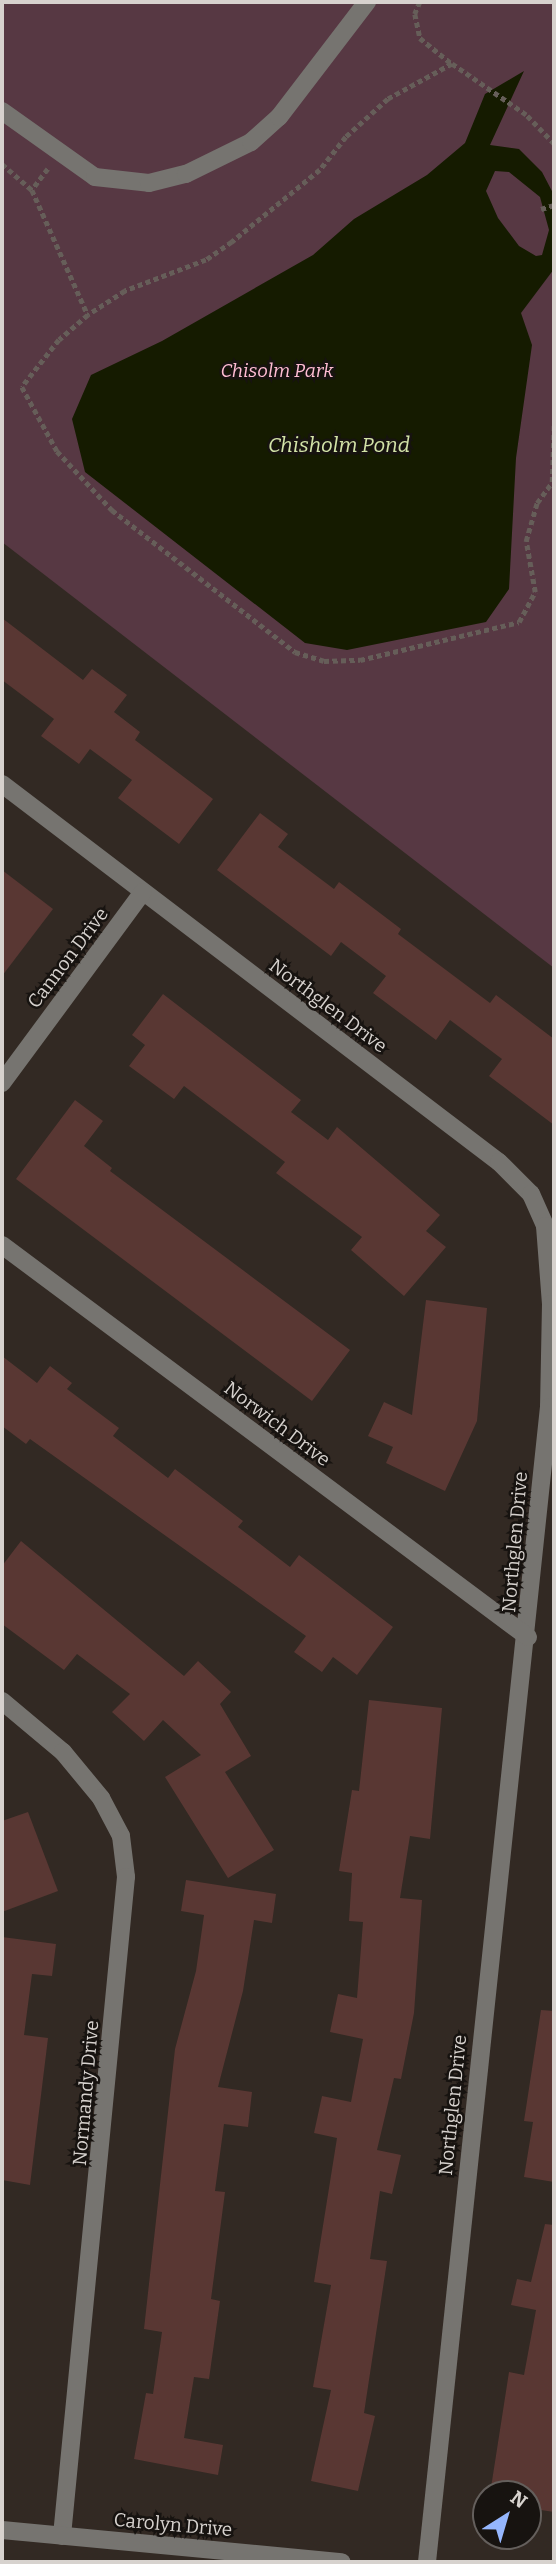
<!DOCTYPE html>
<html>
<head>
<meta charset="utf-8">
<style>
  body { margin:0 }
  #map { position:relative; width:556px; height:2564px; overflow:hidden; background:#322923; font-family:Bitter,serif }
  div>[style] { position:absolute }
  .green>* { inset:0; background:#573843 }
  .water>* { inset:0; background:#151b00 }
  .building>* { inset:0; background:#593733 }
  .path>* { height:4.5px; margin-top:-2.25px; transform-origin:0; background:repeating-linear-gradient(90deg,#665e59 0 5px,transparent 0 8.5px) }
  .minor>* { height:18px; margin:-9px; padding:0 9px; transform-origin:9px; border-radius:9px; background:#767470 }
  span { translate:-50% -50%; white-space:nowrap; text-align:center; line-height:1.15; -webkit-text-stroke:5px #171310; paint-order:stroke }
  .park-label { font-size:19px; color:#ffbdd3; font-style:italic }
  .street-label { font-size:19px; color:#d7d2ce }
  .water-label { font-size:21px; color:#d3e3a8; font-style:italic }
  .frame { position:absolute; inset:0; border:4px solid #d7d2ce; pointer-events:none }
  .north { position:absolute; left:472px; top:2480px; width:70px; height:70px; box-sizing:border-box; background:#171310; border:2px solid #645f5c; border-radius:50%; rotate:37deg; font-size:19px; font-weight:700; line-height:28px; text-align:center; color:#d7d2ce }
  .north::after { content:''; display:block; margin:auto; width:24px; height:32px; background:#95b6fd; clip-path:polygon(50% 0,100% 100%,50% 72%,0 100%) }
</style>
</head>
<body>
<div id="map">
  <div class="green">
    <i style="clip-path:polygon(2px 2px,554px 2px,554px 968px,2px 542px)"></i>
  </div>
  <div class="water">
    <i style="clip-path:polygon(evenodd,524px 71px,490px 145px,519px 149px,542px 172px,554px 195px,554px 269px,521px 313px,532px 345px,516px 458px,509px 589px,486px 622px,347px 650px,305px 643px,85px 472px,72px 419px,91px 375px,162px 341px,313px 255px,354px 219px,427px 175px,465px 143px,485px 94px,524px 71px,495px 171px,509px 172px,540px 197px,549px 230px,542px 255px,536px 256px,519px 246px,498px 218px,486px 191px,495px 171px)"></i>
  </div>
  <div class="building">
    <i style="clip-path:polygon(2px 618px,83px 680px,92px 669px,127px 695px,114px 712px,140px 732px,135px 740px,213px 799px,179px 844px,118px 798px,132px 780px,90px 749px,79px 764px,41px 736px,54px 719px,2px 680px)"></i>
    <i style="clip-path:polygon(260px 813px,288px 834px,278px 847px,334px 889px,339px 882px,401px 929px,398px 934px,490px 1003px,496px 995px,554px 1039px,554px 1125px,489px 1076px,502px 1059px,450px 1020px,436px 1040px,373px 993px,386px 976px,341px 942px,331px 956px,217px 870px)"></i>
    <i style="clip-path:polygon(2px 870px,53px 909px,2px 976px)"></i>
    <i style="clip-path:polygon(163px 994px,301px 1100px,291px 1112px,328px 1140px,337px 1127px,440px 1215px,426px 1231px,446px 1247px,404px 1296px,351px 1250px,362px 1237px,276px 1173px,285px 1162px,184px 1086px,174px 1099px,129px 1066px,145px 1045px,132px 1035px)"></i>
    <i style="clip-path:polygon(75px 1100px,103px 1121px,84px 1146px,112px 1168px,110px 1171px,350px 1350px,312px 1401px,16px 1179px)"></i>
    <i style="clip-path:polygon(426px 1300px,487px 1308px,477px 1421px,445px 1491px,386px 1463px,393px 1447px,368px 1436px,384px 1402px,412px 1415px)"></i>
    <i style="clip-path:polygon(2px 1356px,37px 1383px,50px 1366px,72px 1383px,67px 1389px,119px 1428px,113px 1436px,168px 1478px,175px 1469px,243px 1521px,238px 1527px,290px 1567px,299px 1555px,393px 1627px,357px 1675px,333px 1657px,322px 1672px,294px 1652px,306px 1636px,30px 1439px,26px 1444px,2px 1426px)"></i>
    <i style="clip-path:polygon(21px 1541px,184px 1676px,198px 1661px,231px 1692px,220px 1704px,251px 1756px,225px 1772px,274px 1850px,228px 1878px,165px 1777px,201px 1755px,163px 1720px,144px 1741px,112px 1712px,130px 1694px,77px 1654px,64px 1670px,2px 1624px,2px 1566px)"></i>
    <i style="clip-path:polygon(369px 1700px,442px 1708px,430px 1839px,410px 1836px,400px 1898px,422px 1900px,414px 2013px,401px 2079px,394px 2078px,377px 2150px,401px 2155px,392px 2194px,380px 2191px,370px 2259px,387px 2261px,364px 2413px,375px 2416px,358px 2491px,311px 2481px,331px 2390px,313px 2387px,331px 2285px,314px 2282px,337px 2138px,314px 2133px,322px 2096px,351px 2102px,363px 2039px,330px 2032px,338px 1994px,357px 1998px,363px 1922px,349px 1921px,352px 1873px,339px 1871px,352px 1790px,359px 1791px)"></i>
    <i style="clip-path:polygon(28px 1812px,58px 1891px,2px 1912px,2px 1821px)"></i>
    <i style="clip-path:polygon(186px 1880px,276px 1894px,272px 1923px,254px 1920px,243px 1991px,218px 2087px,252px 2092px,248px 2127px,224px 2124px,215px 2191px,225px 2192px,211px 2299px,220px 2301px,209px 2379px,194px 2377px,184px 2438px,223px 2445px,218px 2475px,134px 2459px,146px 2393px,153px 2394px,162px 2332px,144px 2329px,175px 2049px,196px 1971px,204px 1915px,181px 1911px)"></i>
    <i style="clip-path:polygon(2px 1937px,56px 1944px,52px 1976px,32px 1974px,24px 2035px,48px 2038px,30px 2185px,2px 2180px)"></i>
    <i style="clip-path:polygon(541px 2010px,554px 2011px,554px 2182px,524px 2177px,533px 2122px,524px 2121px)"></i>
    <i style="clip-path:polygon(545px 2224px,554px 2225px,554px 2512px,528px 2508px,528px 2494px,490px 2494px,509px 2372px,524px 2375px,536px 2310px,511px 2305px,517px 2279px,531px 2282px)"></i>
  </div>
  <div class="path">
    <i style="left:420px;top:2px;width:13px;rotate:113deg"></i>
    <i style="left:415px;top:14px;width:25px;rotate:78deg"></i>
    <i style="left:420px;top:38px;width:41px;rotate:39.1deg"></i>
    <i style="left:554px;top:144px;width:40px;rotate:-134deg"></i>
    <i style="left:526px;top:115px;width:90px;rotate:-145.4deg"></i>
    <i style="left:452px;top:64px;width:73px;rotate:151.3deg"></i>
    <i style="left:388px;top:99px;width:57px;rotate:137.9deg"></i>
    <i style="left:346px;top:137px;width:42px;rotate:128.2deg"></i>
    <i style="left:320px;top:170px;width:114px;rotate:140.7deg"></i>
    <i style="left:232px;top:242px;width:32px;rotate:145deg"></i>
    <i style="left:206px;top:260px;width:87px;rotate:159.1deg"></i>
    <i style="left:125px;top:291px;width:44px;rotate:147deg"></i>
    <i style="left:88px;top:315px;width:38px;rotate:139deg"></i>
    <i style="left:59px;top:340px;width:60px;rotate:128.2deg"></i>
    <i style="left:22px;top:387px;width:73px;rotate:61.3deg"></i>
    <i style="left:57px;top:451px;width:81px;rotate:47deg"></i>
    <i style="left:112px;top:510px;width:232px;rotate:37.8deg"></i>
    <i style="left:295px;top:652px;width:30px;rotate:17deg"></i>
    <i style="left:324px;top:661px;width:36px;rotate:-2deg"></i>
    <i style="left:360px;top:660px;width:163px;rotate:-13.4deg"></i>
    <i style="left:519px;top:622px;width:34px;rotate:-62deg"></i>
    <i style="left:535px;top:592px;width:52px;rotate:-100deg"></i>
    <i style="left:526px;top:541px;width:40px;rotate:-74deg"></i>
    <i style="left:537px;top:503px;width:26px;rotate:-54deg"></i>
    <i style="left:552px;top:482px;width:57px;rotate:-88deg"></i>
    <i style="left:2px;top:164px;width:40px;rotate:41deg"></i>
    <i style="left:48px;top:169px;width:26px;rotate:127deg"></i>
    <i style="left:32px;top:190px;width:137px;rotate:65.9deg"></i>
    <i style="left:541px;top:209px;width:14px;rotate:-17deg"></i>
  </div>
  <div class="minor">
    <i style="left:2px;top:111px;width:114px;rotate:35.4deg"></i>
    <i style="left:95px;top:177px;width:54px;rotate:6.3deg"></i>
    <i style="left:149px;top:183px;width:38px;rotate:-14deg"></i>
    <i style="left:186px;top:174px;width:72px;rotate:-26.2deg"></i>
    <i style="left:251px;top:142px;width:38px;rotate:-42deg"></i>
    <i style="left:279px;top:117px;width:145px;rotate:-52.6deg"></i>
    <i style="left:2px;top:784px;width:624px;rotate:37.26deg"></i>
    <i style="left:499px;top:1162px;width:45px;rotate:45deg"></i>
    <i style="left:531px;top:1194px;width:35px;rotate:66deg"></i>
    <i style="left:545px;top:1226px;width:78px;rotate:85.6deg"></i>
    <i style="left:551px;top:1304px;width:103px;rotate:91.1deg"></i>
    <i style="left:549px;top:1407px;width:1161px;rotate:96.03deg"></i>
    <i style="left:2px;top:1083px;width:237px;rotate:-53.6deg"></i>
    <i style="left:2px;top:1245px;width:656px;rotate:36.7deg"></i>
    <i style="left:2px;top:1701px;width:80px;rotate:39.9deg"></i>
    <i style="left:63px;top:1752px;width:60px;rotate:50.4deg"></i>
    <i style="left:101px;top:1798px;width:43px;rotate:62.2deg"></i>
    <i style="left:121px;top:1836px;width:41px;rotate:83deg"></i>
    <i style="left:126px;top:1877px;width:662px;rotate:95.55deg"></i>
    <i style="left:2px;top:2530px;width:341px;rotate:5.4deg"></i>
  </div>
  <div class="park-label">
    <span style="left:277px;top:371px">Chisolm Park</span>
  </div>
  <div class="street-label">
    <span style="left:68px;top:958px;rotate:-53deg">Cannon Drive</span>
    <span style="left:328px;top:1006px;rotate:37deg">Northglen Drive</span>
    <span style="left:277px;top:1424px;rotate:37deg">Norwich Drive</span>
    <span style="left:515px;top:1542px;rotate:-85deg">Northglen Drive</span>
    <span style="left:86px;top:2093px;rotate:-85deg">Normandy Drive</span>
    <span style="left:453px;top:2105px;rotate:-84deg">Northglen Drive</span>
    <span style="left:173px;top:2525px;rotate:5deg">Carolyn Drive</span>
  </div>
  <div class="water-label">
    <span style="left:339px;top:445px">Chisholm Pond</span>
  </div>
  <div class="frame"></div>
  <div class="north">N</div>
</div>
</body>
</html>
